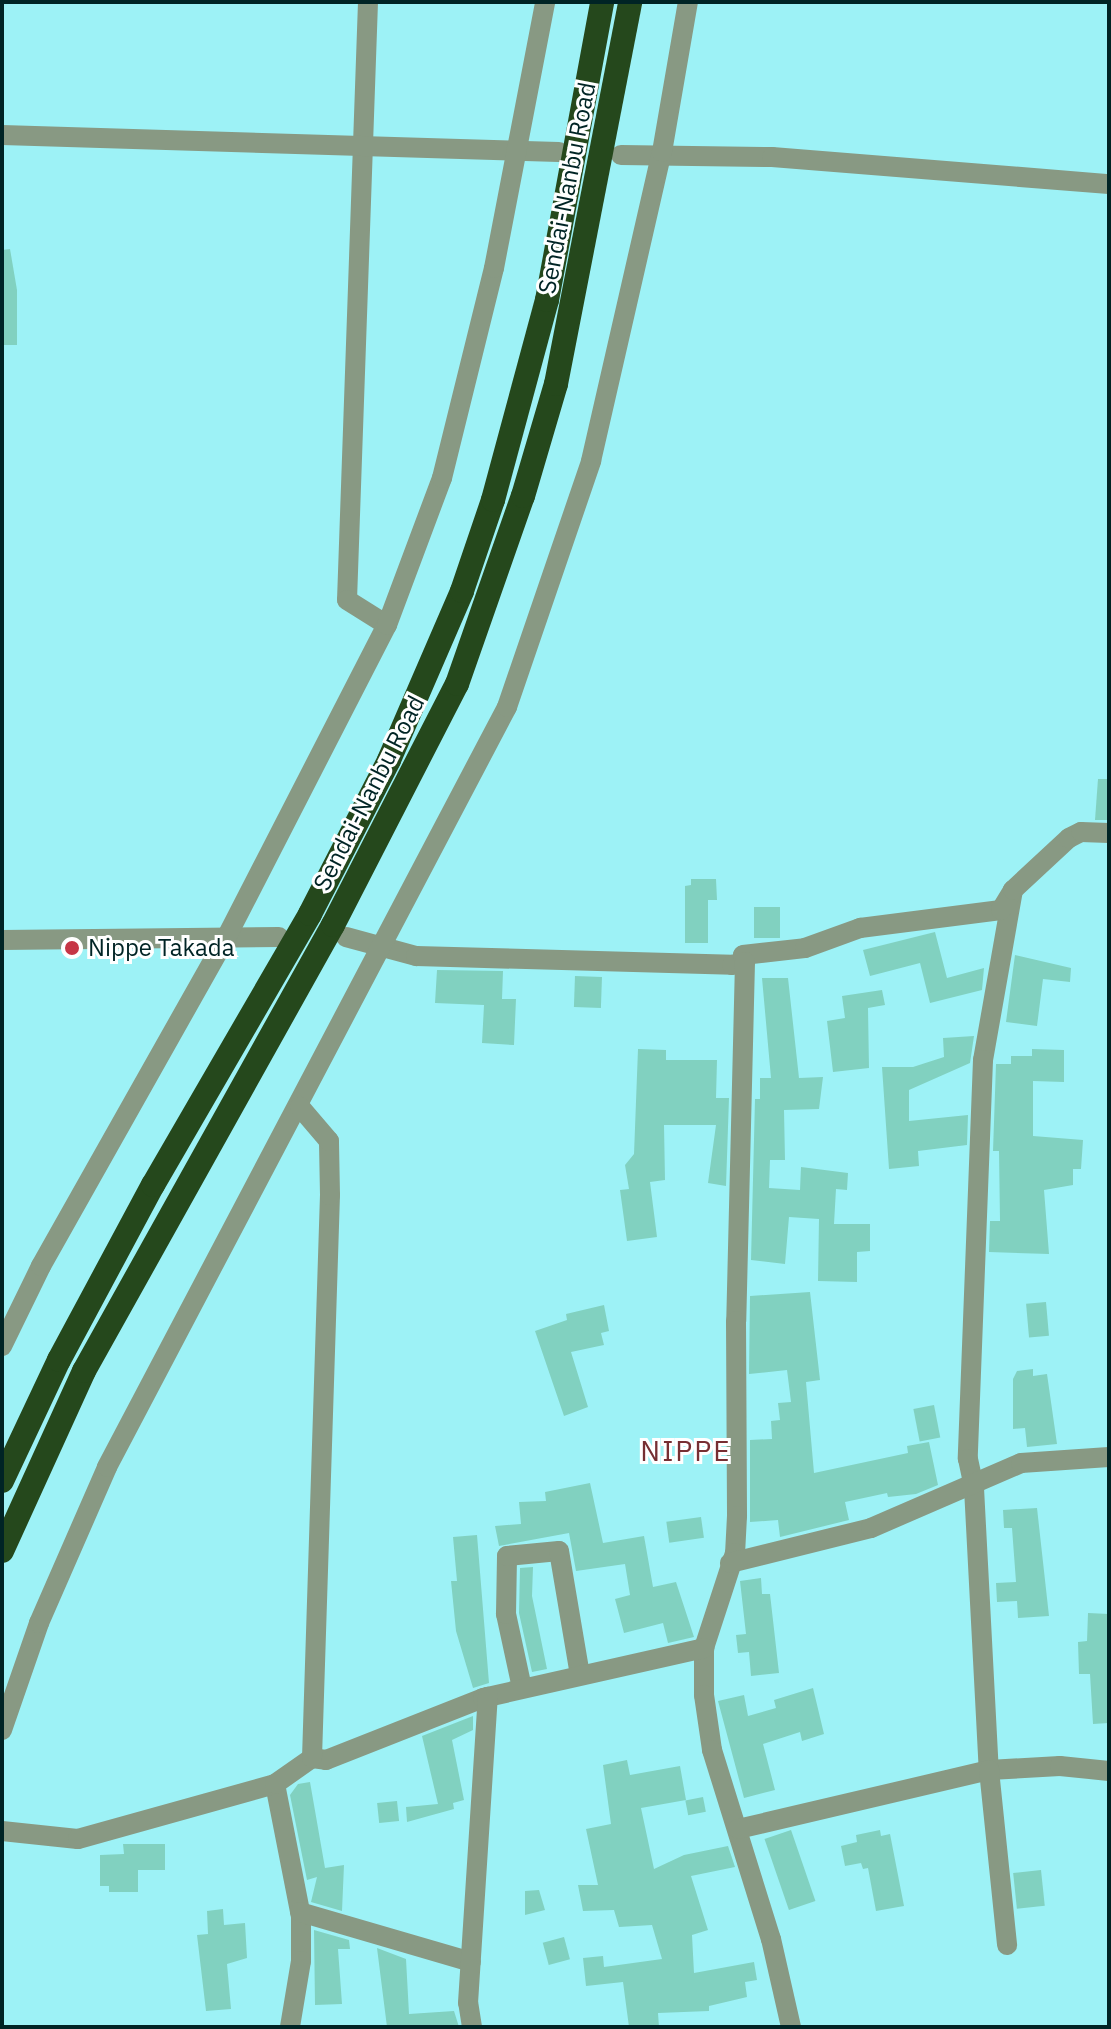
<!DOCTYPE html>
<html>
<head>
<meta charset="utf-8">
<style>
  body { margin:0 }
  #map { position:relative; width:1111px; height:2029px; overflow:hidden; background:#9df2f6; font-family:"IBM Plex Sans",sans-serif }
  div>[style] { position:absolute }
  .building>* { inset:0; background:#81d1c0; transform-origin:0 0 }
  .minor>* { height:20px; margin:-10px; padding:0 10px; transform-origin:10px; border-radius:10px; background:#889983 }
  .highway>* { height:24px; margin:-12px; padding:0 12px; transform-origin:12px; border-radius:12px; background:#25481c }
  .dots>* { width:22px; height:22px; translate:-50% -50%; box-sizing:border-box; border:4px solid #fff; border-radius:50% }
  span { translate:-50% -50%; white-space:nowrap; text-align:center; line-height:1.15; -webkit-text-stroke:6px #fff; paint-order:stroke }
  .street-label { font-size:24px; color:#002425 }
  .poi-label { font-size:24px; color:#002425 }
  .left { translate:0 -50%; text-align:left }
  .quarter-label { font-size:28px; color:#762f33; letter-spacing:2px }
  .frame { position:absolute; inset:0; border:4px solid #002425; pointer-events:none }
</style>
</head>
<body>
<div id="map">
  <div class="building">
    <i style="clip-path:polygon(10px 249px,17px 290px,17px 345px,2px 345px,2px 250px)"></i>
    <i style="clip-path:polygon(1098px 779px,1109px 779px,1109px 820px,1095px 820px)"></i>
    <i style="clip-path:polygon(691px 879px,716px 879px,717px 900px,708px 900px,708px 943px,685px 943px,685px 886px,691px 885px)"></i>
    <i style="left:754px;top:907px;width:26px;height:31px"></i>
    <i style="clip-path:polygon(935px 932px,947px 978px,984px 968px,982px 990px,930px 1003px,920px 963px,870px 976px,863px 950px)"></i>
    <i style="clip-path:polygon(1015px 955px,1071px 968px,1070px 982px,1043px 979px,1037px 1026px,1006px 1022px)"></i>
    <i style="clip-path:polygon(437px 970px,503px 971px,502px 999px,516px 999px,514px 1045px,482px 1043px,484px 1005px,435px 1003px)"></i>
    <i style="left:575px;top:976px;width:27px;height:31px;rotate:2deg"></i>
    <i style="clip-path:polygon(762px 978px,788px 978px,799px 1078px,823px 1077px,819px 1109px,784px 1110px,785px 1160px,770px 1160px,769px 1188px,800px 1190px,801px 1167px,848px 1173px,847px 1190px,836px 1189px,834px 1224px,870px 1224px,870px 1251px,857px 1252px,857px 1282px,818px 1281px,819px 1219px,789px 1217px,785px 1264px,751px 1260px,755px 1099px,760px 1099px,760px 1078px,771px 1078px)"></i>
    <i style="clip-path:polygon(882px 990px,885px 1005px,868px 1008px,869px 1068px,833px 1072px,827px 1021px,845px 1018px,842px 996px)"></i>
    <i style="clip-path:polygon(974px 1036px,970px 1063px,909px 1090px,909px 1121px,968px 1115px,967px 1145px,918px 1151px,919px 1166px,889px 1169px,882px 1067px,913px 1067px,944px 1057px,943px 1038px)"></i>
    <i style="clip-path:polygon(638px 1049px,666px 1050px,666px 1060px,717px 1060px,716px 1098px,729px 1098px,726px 1186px,708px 1183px,716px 1125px,664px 1125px,665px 1180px,650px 1182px,657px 1237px,627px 1241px,620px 1190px,629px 1189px,625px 1165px,634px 1154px)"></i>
    <i style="clip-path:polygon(1032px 1049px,1064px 1050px,1064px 1082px,1033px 1081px,1033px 1136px,1083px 1140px,1081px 1169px,1073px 1169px,1073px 1185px,1044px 1190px,1049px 1254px,989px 1252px,990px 1221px,1000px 1221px,999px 1151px,993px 1151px,996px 1064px,1011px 1064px,1011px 1056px,1032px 1056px)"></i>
    <i style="clip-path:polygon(810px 1292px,820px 1380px,806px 1382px,814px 1473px,908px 1453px,907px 1446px,929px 1442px,938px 1485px,916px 1494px,888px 1497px,887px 1493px,845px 1502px,849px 1520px,780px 1537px,778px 1520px,750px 1522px,750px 1440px,772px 1439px,771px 1421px,780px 1420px,778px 1403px,791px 1402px,787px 1370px,749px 1374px,750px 1296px)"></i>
    <i style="left:1046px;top:1302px;width:34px;height:20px;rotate:85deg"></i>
    <i style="clip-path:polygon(604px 1305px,609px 1331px,601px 1333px,604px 1345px,571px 1352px,588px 1407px,564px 1416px,535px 1331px,567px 1320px,566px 1314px)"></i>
    <i style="clip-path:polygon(1033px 1369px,1033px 1376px,1047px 1374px,1057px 1444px,1027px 1447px,1025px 1428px,1013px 1429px,1013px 1379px,1017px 1371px)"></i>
    <i style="left:934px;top:1405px;width:33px;height:21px;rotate:79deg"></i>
    <i style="clip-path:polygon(590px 1483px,603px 1543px,644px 1536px,653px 1587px,676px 1582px,694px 1637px,668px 1643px,663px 1623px,624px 1633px,615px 1599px,630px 1595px,625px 1564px,576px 1571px,569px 1533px,499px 1546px,495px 1526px,521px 1524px,519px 1502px,546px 1501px,545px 1492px)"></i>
    <i style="clip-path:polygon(1037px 1508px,1049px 1616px,1018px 1618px,1017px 1601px,997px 1602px,996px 1583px,1016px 1582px,1012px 1528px,1004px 1528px,1003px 1510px)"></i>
    <i style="left:701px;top:1517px;width:21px;height:35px;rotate:82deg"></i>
    <i style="clip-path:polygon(477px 1535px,489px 1683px,473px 1688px,456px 1631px,451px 1581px,457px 1581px,453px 1537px)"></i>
    <i style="clip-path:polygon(533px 1567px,532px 1596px,547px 1669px,532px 1672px,519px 1613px,520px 1568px)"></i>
    <i style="clip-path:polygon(761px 1578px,762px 1594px,770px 1594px,779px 1673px,751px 1676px,749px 1652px,738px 1653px,736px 1635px,746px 1634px,740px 1581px)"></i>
    <i style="clip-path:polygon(1088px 1613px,1109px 1614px,1109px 1723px,1093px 1724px,1090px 1674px,1079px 1674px,1078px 1642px,1087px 1641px)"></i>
    <i style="clip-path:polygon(813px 1688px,824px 1734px,802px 1741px,800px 1732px,763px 1744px,775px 1790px,744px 1798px,718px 1701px,744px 1695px,748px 1716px,776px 1708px,774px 1700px)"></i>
    <i style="clip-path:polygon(473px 1716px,473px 1730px,452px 1740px,464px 1800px,453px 1803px,454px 1809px,407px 1822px,406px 1807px,438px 1804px,422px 1736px)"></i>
    <i style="clip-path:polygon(627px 1760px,630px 1775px,680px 1766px,686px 1800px,641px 1808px,654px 1869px,684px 1855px,728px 1846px,735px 1867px,691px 1876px,708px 1930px,692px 1935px,694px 1973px,754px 1962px,757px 1980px,745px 1982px,747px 1997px,709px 2006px,709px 2011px,658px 2013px,659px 2027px,629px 2027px,623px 1982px,586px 1986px,583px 1958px,603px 1956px,604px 1967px,662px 1959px,652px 1925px,619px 1927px,614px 1910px,583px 1911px,578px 1885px,598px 1885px,586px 1829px,611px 1824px,603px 1765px)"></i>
    <i style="clip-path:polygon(310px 1782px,325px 1868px,344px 1865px,342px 1911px,311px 1902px,317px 1877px,307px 1880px,290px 1795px,298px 1784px)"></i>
    <i style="left:703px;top:1797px;width:15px;height:18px;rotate:79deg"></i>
    <i style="left:397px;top:1801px;width:20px;height:20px;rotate:84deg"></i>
    <i style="left:791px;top:1830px;width:75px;height:28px;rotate:71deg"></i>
    <i style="clip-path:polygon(880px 1830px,881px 1836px,890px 1834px,904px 1906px,876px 1911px,868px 1868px,863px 1869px,861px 1863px,845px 1866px,841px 1846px,857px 1842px,856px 1835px)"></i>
    <i style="clip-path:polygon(123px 1844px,165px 1844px,165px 1870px,138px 1870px,138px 1892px,109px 1892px,109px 1886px,100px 1886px,100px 1855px,124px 1854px)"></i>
    <i style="left:1041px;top:1870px;width:36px;height:28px;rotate:84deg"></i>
    <i style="clip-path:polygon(539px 1890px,545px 1910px,525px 1915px,525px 1891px)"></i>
    <i style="clip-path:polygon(223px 1909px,224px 1925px,245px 1923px,247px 1958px,227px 1964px,231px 2009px,206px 2011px,197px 1935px,208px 1934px,207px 1911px)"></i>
    <i style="clip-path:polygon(314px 1930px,349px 1940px,350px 1949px,338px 1949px,342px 2004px,315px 2005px)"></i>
    <i style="left:564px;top:1937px;width:23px;height:22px;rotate:75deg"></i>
    <i style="clip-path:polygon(377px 1948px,406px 1959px,409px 2014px,454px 2011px,459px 2027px,387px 2027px)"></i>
  </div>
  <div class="minor">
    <i style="left:368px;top:2px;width:598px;rotate:92.01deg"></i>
    <i style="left:347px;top:600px;width:47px;rotate:32deg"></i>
    <i style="left:2px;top:135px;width:557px;rotate:1.75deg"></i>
    <i style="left:621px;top:155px;width:151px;rotate:0.8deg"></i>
    <i style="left:772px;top:157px;width:338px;rotate:4.6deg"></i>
    <i style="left:1013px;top:890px;width:173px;rotate:100deg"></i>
    <i style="left:983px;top:1060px;width:399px;rotate:92.2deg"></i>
    <i style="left:968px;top:1459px;width:30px;rotate:78deg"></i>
    <i style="left:974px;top:1488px;width:282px;rotate:87deg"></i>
    <i style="left:989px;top:1770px;width:71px;rotate:-3.2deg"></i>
    <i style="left:1060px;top:1766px;width:49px;rotate:5.8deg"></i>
    <i style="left:346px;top:937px;width:73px;rotate:15.2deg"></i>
    <i style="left:416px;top:956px;width:316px;rotate:1.6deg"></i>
    <i style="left:732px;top:965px;width:13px;rotate:-13deg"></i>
    <i style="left:745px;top:962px;width:7px;rotate:-106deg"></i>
    <i style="left:743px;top:955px;width:62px;rotate:-6.4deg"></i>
    <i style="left:805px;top:948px;width:59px;rotate:-20deg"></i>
    <i style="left:860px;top:928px;width:142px;rotate:-7.3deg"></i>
    <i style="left:1001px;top:910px;width:23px;rotate:-59deg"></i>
    <i style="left:1013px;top:890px;width:76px;rotate:-42.9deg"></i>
    <i style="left:1069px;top:838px;width:13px;rotate:-27deg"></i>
    <i style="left:1081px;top:832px;width:28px;rotate:2deg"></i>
    <i style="left:2px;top:940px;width:277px;rotate:-0.6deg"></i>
    <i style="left:745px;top:962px;width:359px;rotate:91.4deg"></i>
    <i style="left:736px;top:1321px;width:195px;rotate:89.7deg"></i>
    <i style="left:737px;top:1516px;width:37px;rotate:93deg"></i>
    <i style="left:735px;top:1553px;width:100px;rotate:108.1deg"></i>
    <i style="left:704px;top:1648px;width:47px;rotate:90deg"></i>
    <i style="left:704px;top:1695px;width:56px;rotate:81.7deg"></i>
    <i style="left:712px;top:1750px;width:198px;rotate:72.7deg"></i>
    <i style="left:771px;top:1939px;width:90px;rotate:77.2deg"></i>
    <i style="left:2px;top:1346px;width:89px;rotate:-64deg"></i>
    <i style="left:41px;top:1266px;width:377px;rotate:-60.6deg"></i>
    <i style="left:226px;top:938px;width:352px;rotate:-62.8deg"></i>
    <i style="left:387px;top:625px;width:157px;rotate:-69.5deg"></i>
    <i style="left:442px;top:478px;width:216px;rotate:-76.1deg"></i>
    <i style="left:494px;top:268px;width:271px;rotate:-79.1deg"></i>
    <i style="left:730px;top:1563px;width:145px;rotate:-13.9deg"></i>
    <i style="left:871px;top:1528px;width:163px;rotate:-23.4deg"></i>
    <i style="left:1021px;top:1463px;width:88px;rotate:-3.9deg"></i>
    <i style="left:522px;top:1688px;width:76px;rotate:-102.2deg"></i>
    <i style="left:506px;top:1614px;width:58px;rotate:-89deg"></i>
    <i style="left:507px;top:1556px;width:52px;rotate:-5.5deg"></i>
    <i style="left:559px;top:1551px;width:126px;rotate:80.4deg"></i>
    <i style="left:2px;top:1730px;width:113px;rotate:-70.9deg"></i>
    <i style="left:39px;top:1623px;width:170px;rotate:-66.4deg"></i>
    <i style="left:107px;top:1467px;width:859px;rotate:-62.24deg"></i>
    <i style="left:507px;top:707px;width:260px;rotate:-71.1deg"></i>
    <i style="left:591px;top:461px;width:317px;rotate:-77.1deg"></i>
    <i style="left:662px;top:152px;width:152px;rotate:-80.2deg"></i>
    <i style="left:312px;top:1758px;width:14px;rotate:8deg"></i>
    <i style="left:326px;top:1760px;width:169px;rotate:-21.5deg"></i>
    <i style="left:483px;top:1698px;width:227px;rotate:-12.7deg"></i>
    <i style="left:275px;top:1784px;width:135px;rotate:78.9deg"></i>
    <i style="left:301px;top:1916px;width:45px;rotate:90deg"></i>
    <i style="left:301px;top:1961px;width:67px;rotate:99.5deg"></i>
    <i style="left:738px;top:1829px;width:258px;rotate:-13.2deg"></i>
    <i style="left:989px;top:1770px;width:176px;rotate:84.1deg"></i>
    <i style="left:2px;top:1831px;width:76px;rotate:6deg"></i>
    <i style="left:78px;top:1839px;width:205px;rotate:-15.6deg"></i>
    <i style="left:275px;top:1784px;width:45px;rotate:-35.1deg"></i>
    <i style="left:312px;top:1758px;width:563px;rotate:-88.17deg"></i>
    <i style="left:330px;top:1195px;width:54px;rotate:-91.1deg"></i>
    <i style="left:329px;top:1141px;width:45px;rotate:-130.5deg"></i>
    <i style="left:300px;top:1912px;width:178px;rotate:16.3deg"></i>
    <i style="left:472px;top:2027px;width:24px;rotate:-99deg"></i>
    <i style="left:468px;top:2003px;width:307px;rotate:-86.3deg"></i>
  </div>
  <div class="highway">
    <i style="left:2px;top:1481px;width:134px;rotate:-64.8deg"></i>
    <i style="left:59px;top:1360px;width:199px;rotate:-61.8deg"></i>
    <i style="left:153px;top:1185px;width:313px;rotate:-59.9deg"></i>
    <i style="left:310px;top:914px;width:173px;rotate:-62.8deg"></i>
    <i style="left:389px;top:760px;width:184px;rotate:-66.6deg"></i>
    <i style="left:462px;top:591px;width:96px;rotate:-71.2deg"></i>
    <i style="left:493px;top:500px;width:207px;rotate:-74.9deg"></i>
    <i style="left:547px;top:300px;width:303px;rotate:-79.5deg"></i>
    <i style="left:2px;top:1551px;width:198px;rotate:-65.5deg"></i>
    <i style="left:84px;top:1371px;width:511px;rotate:-60.83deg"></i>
    <i style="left:333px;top:925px;width:271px;rotate:-62.8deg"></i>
    <i style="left:457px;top:684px;width:199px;rotate:-70.7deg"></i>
    <i style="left:523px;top:496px;width:117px;rotate:-73.6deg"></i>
    <i style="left:556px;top:384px;width:389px;rotate:-79deg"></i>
  </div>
  <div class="dots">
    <i style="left:72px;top:948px;background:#c63646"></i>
  </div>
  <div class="street-label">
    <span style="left:567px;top:188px;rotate:-79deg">Sendai-Nanbu Road</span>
    <span style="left:369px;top:793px;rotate:-63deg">Sendai-Nanbu Road</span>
  </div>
  <div class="poi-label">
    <span class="left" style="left:88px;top:948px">Nippe Takada</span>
  </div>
  <div class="quarter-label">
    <span style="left:686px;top:1451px">NIPPE</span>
  </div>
  <div class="frame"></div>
</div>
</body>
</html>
